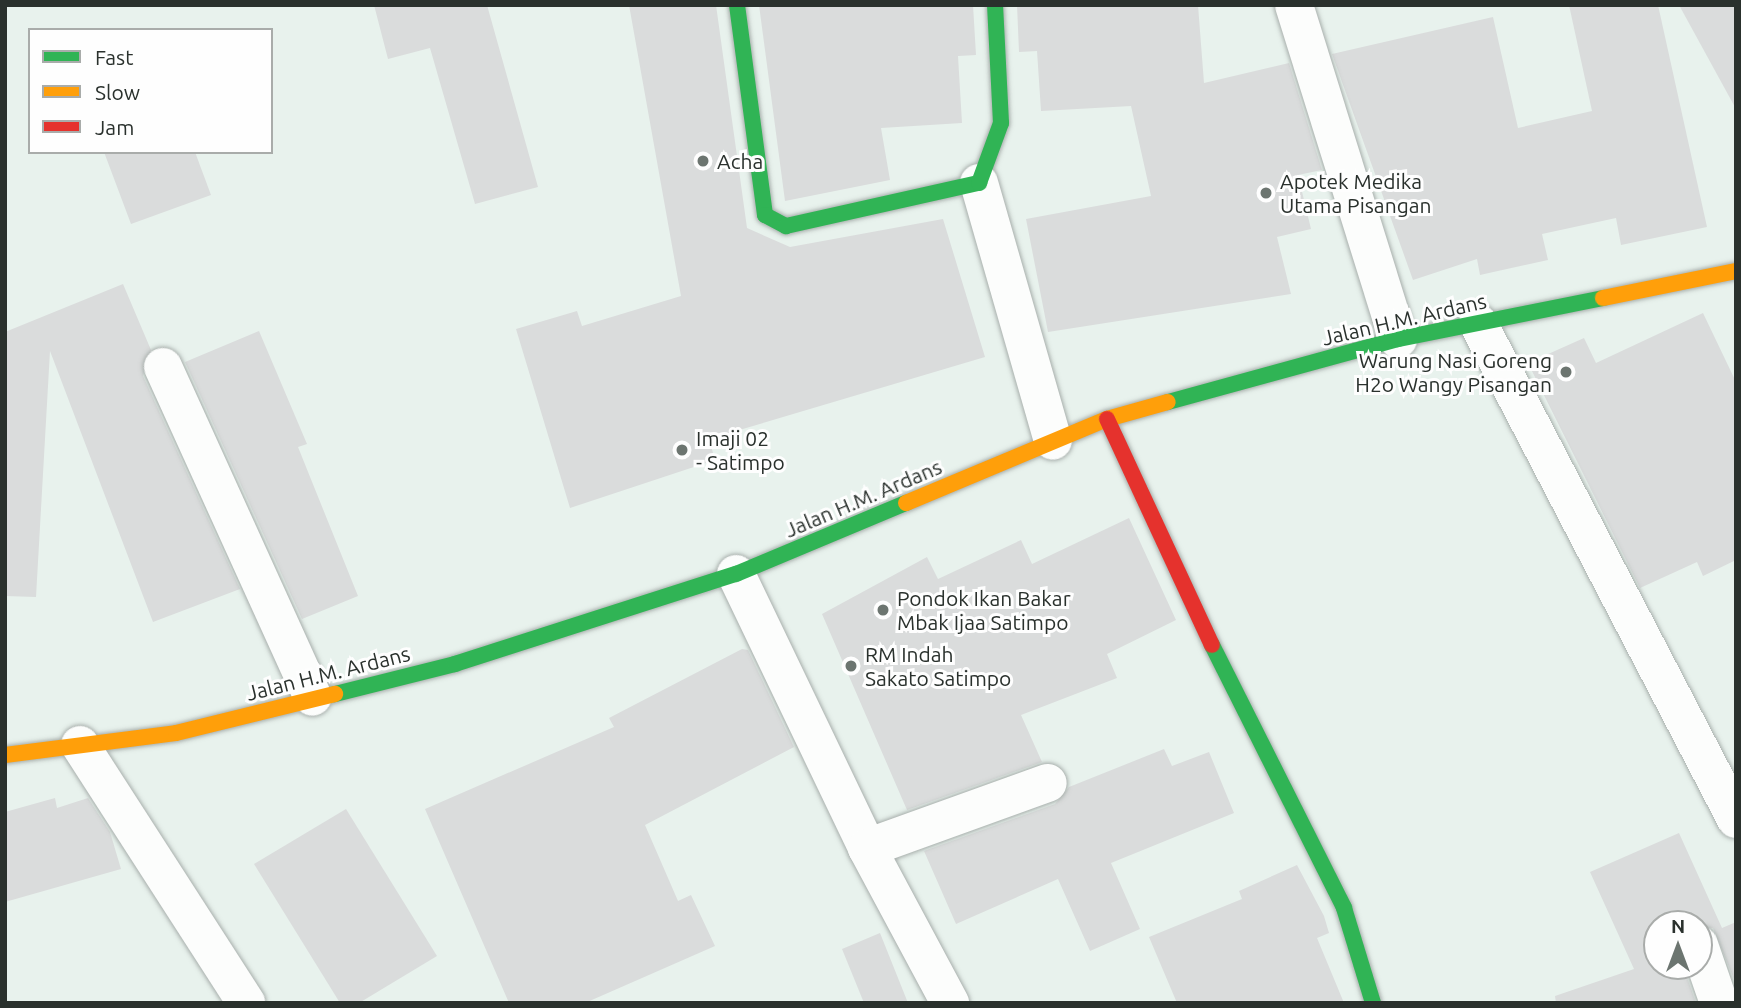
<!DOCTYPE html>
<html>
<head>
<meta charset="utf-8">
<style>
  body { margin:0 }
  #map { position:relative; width:1741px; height:1008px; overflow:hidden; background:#e8f2ed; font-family:Ubuntu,sans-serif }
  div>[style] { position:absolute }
  .building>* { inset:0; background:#dadcdc }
  .roads { filter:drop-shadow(0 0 2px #a8afac) drop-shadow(0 0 2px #a8afac) }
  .street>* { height:38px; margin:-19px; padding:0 19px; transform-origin:19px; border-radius:19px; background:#fcfdfc }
  .fast>* { height:16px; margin:-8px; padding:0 8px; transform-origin:8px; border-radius:8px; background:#30b455 }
  .slow>* { height:16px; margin:-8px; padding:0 8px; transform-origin:8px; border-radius:8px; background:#ff9f0a }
  .jam>* { height:16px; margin:-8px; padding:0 8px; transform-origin:8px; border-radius:8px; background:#e5322d }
  .dots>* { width:19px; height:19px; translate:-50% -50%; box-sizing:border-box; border:4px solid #fefefe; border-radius:50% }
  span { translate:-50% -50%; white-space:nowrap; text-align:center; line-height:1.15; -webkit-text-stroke:6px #fefefe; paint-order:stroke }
  .poi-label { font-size:21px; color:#2a312d }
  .left { translate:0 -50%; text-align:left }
  .right { translate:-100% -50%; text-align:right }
  .street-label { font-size:21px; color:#2a312d }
  .frame { position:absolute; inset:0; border:7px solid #2a312d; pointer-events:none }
  .legend { position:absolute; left:28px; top:28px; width:245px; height:126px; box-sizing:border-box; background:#fefefe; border:2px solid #a9acaa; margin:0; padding:9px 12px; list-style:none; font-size:21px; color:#2a312d }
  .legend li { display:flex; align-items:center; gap:14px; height:35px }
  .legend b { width:35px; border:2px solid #a9acaa }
  .north { position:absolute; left:1643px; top:910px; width:70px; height:70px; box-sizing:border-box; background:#fefefe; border:2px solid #a9acaa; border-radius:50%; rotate:0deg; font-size:19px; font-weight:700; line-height:28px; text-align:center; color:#2a312d }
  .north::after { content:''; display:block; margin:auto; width:24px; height:32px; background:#6c7570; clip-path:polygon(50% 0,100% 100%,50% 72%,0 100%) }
</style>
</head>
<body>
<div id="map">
  <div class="building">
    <i style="clip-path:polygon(374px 5px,487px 5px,538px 187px,475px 204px,430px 48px,388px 59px)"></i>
    <i style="clip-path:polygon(629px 5px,716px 5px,747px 228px,790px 247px,943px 219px,985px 357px,709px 439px,715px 460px,570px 508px,516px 329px,577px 311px,582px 326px,681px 296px)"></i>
    <i style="clip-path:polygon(759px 5px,973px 5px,976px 55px,958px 56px,962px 123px,881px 128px,890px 180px,785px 201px)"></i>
    <i style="clip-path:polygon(1017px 5px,1198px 5px,1204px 83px,1289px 63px,1322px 170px,1298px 175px,1311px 229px,1277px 237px,1291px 294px,1048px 332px,1026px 219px,1151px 196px,1131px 106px,1041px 111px,1037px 51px,1019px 52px)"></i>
    <i style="clip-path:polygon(1569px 5px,1658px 5px,1707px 227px,1621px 245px,1616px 218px,1542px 234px,1548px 260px,1480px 275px,1477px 259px,1413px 280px,1332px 54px,1493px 17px,1518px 128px,1592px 111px)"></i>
    <i style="clip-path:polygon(1679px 5px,1736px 5px,1736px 109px)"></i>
    <i style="clip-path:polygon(104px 152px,195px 152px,211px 195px,131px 224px)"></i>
    <i style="clip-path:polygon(123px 284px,151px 350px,143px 376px,240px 589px,153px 622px,50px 351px,36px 597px,5px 596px,5px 332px)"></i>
    <i style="clip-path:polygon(1703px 313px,1736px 382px,1736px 560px,1703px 576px,1697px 562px,1640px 588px,1528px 363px,1584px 338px,1596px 363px)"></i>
    <i style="clip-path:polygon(259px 331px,307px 444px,298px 447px,358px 596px,302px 619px,185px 362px)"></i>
    <i style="clip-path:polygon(1129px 518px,1176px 620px,1107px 654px,1117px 678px,1021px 715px,1042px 762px,907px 810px,822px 614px,927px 557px,938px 579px,1021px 540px,1032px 564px)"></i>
    <i style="clip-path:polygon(742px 649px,748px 650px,794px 747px,645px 825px,678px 901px,691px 895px,715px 946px,585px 1003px,509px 1003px,425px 809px,614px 727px,609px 718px)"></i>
    <i style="clip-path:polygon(1164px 749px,1172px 766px,1209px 752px,1234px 813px,1111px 863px,1140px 929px,1090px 951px,1058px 879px,956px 924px,924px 851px,1055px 804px,1069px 787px)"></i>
    <i style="clip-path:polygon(55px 798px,57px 808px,88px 798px,110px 832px,121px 869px,5px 902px,5px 812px)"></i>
    <i style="clip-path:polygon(346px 809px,437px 956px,359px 1003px,340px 1003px,254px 864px)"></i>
    <i style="clip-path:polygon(1679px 833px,1722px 928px,1736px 922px,1736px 984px,1713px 928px,1657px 924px,1657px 966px,1683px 966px,1696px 1003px,1556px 1003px,1555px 996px,1634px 969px,1590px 872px)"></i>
    <i style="clip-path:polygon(1297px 865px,1324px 916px,1329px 933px,1317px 938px,1344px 1003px,1177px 1003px,1149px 937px,1242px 899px,1239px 891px)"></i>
    <i style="clip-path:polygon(880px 933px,908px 1003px,864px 1003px,842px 949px)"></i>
  </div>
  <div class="roads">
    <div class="street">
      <i style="left:1294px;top:5px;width:350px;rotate:72.7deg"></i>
      <i style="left:979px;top:183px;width:268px;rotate:74deg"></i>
      <i style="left:1478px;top:323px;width:559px;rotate:62.52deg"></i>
      <i style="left:163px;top:367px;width:362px;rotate:65.6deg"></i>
      <i style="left:736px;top:574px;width:304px;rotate:64.4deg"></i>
      <i style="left:867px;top:848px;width:176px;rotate:61.8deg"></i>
      <i style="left:80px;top:745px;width:307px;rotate:57.2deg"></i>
      <i style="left:867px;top:848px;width:192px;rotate:-19.8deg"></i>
      <i style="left:1699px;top:945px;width:61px;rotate:71deg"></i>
    </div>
    <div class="fast">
      <i style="left:737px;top:5px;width:212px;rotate:82.4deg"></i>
      <i style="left:765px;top:215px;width:24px;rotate:28deg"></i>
      <i style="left:786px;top:226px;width:198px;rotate:-12.6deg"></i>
      <i style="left:979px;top:183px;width:64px;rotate:-69.9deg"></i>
      <i style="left:1001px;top:123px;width:118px;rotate:-92.9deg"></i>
      <i style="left:1168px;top:402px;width:238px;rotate:-15.3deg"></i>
      <i style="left:1398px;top:339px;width:209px;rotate:-11.3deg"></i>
      <i style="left:1212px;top:645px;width:294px;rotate:63.3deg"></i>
      <i style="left:1344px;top:908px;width:99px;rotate:73deg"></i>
      <i style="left:335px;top:694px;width:124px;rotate:-14deg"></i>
      <i style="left:455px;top:664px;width:295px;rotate:-17.8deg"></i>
      <i style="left:736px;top:574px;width:184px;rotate:-22.7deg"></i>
    </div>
    <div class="slow">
      <i style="left:1603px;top:298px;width:136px;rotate:-11.5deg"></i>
      <i style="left:906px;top:503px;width:218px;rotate:-22.7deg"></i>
      <i style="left:1107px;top:419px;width:63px;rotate:-15.6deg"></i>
      <i style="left:5px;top:755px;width:172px;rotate:-7.3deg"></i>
      <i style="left:176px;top:733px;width:164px;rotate:-13.8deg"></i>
    </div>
    <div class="jam">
      <i style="left:1107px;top:419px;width:249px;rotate:65.1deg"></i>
    </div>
  </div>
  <div class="dots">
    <i style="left:703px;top:161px;background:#6c7570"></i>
    <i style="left:1266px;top:193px;background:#6c7570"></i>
    <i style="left:1566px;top:372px;background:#6c7570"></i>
    <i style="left:682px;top:450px;background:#6c7570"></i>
    <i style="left:883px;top:610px;background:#6c7570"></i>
    <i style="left:851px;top:666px;background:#6c7570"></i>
  </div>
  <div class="poi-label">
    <span class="left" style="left:717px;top:161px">Acha</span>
    <span class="left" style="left:1280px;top:193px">Apotek Medika<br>Utama Pisangan</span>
    <span class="right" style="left:1552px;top:372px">Warung Nasi Goreng<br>H2o Wangy Pisangan</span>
    <span class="left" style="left:696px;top:450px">Imaji 02<br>- Satimpo</span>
    <span class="left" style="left:897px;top:610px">Pondok Ikan Bakar<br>Mbak Ijaa Satimpo</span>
    <span class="left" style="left:865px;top:666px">RM Indah<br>Sakato Satimpo</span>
  </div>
  <div class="street-label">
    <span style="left:1404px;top:319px;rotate:-13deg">Jalan H.M. Ardans</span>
    <span style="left:863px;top:498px;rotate:-23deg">Jalan H.M. Ardans</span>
    <span style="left:328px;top:673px;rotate:-14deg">Jalan H.M. Ardans</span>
  </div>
  <div class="frame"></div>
  <ul class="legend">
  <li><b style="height:9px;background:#30b455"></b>Fast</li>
  <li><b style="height:9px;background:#ff9f0a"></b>Slow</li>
  <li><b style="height:9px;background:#e5322d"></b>Jam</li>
  </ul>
  <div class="north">N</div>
</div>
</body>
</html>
